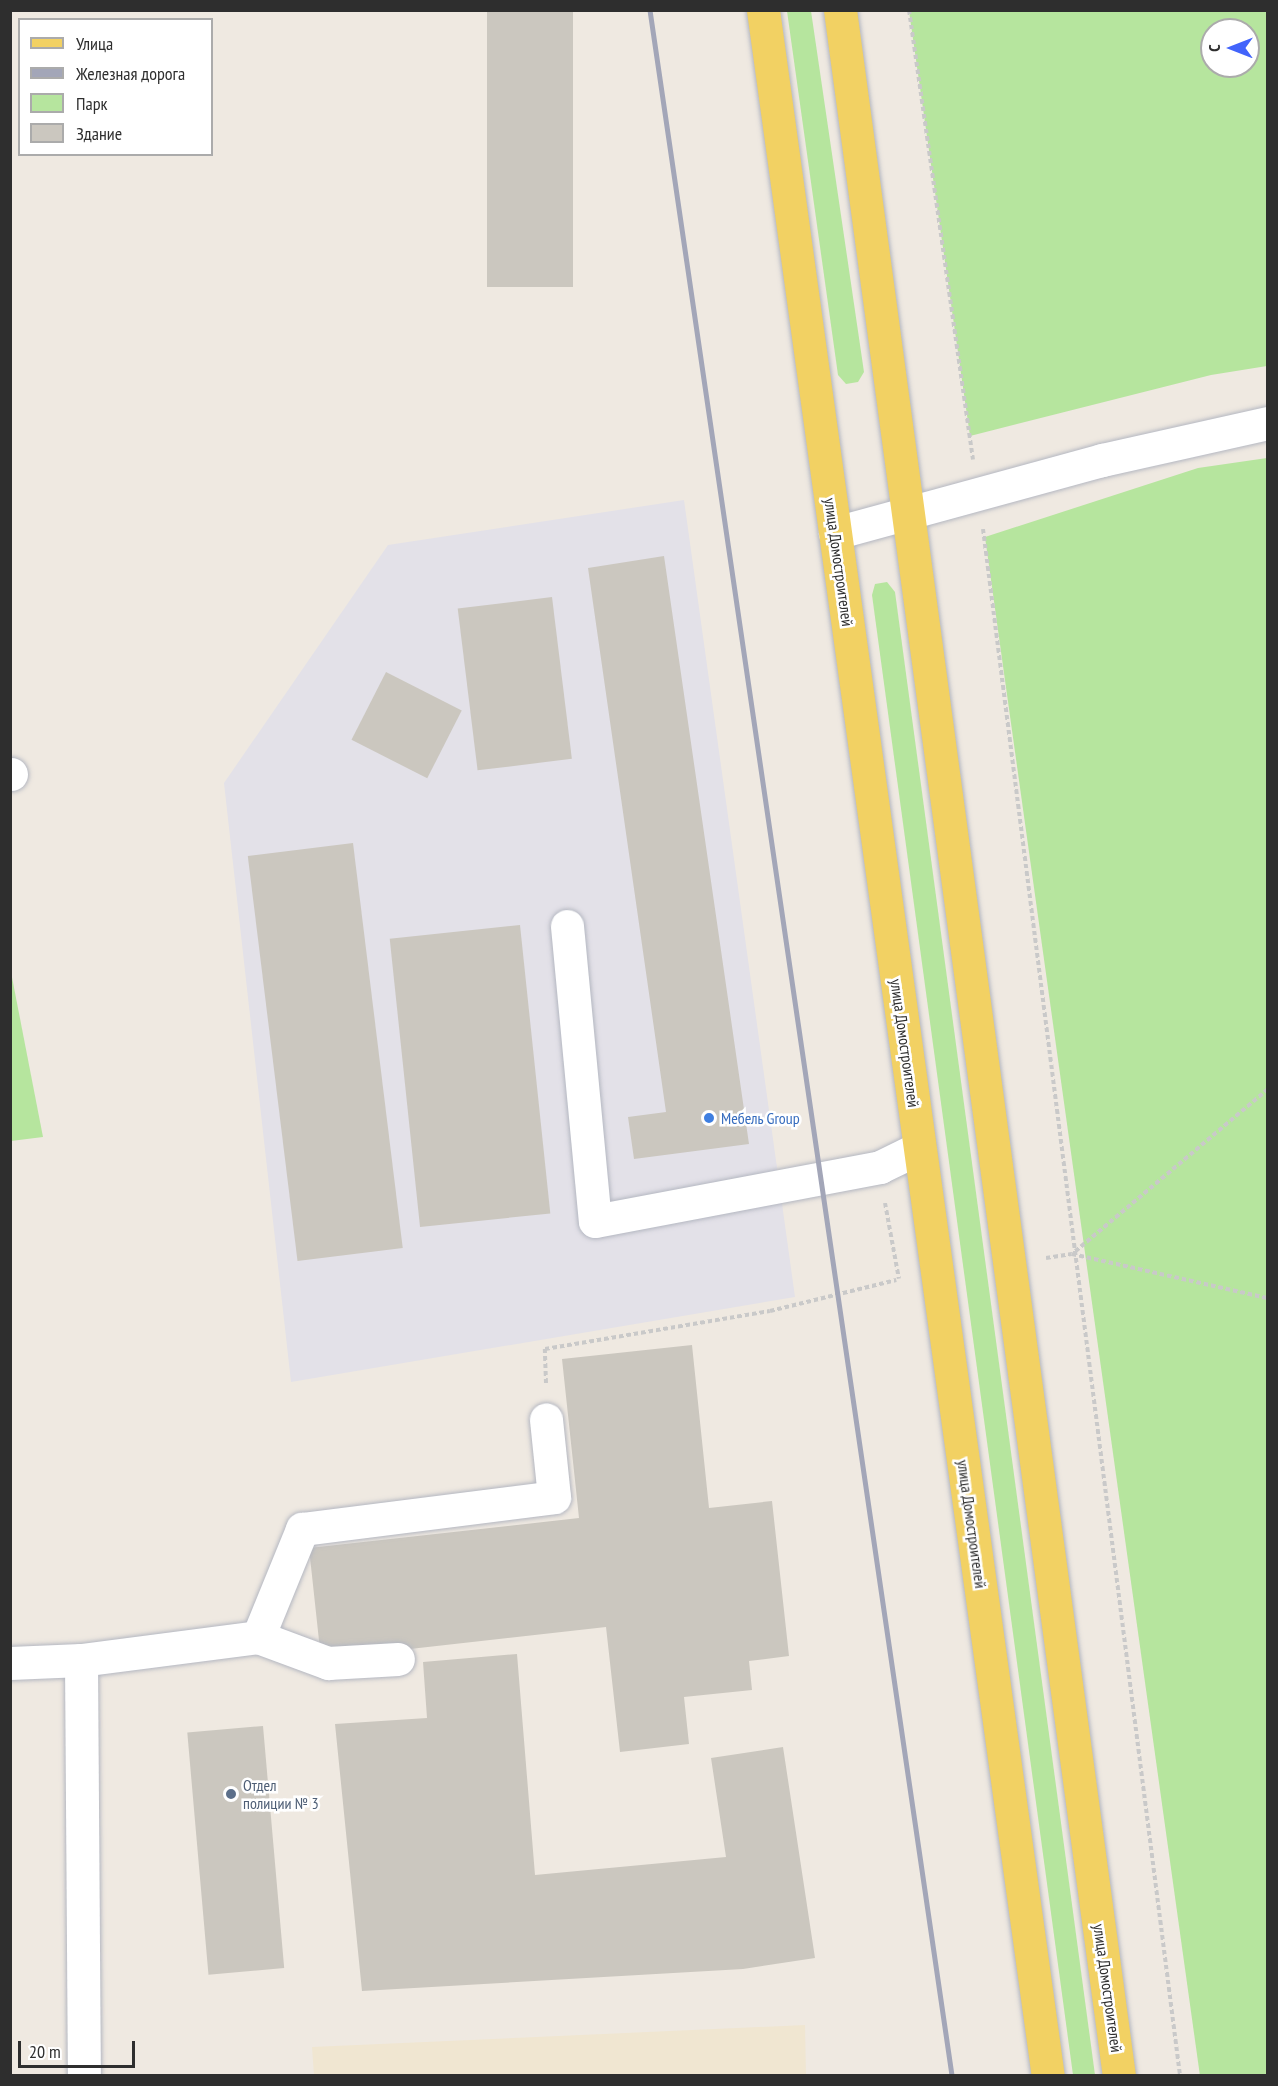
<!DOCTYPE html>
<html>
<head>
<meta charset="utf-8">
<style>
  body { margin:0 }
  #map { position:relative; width:1278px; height:2086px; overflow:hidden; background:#efe9e1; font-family:"PT Sans Narrow",sans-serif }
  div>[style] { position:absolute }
  .industrial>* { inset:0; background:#e3e1e8 }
  .education>* { inset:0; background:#f0e6d1 }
  .green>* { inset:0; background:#b6e59e }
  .building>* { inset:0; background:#cbc7bf; transform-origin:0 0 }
  .path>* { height:4px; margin-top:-2px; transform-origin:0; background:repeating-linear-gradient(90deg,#c9c9c9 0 4.5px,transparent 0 7.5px) }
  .roads { filter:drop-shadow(0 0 2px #b4b7c1) drop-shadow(0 0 2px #b4b7c1) }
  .minor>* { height:33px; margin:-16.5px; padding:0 16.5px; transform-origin:16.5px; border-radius:16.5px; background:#fff }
  .major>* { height:33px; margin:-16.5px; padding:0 16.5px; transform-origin:16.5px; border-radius:16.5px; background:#f2d163 }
  .rail>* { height:4.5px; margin:-2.25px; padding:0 2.25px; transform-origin:2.25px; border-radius:2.25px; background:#a3a6b8 }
  .dots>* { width:16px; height:16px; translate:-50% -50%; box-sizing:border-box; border:3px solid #fff; border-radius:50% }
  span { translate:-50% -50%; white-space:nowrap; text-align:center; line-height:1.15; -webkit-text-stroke:5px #fff; paint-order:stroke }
  .street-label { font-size:16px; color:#2e2e2e }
  .shop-label { font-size:16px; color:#366cbe }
  .left { translate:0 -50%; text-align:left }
  .service-label { font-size:16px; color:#4e5e75 }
  .frame { position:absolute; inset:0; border:12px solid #2e2e2e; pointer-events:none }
  .legend { position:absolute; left:18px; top:18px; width:195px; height:138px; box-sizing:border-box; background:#fff; border:2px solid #ababab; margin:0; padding:8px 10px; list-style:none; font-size:18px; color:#2e2e2e }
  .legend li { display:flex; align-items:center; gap:12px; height:30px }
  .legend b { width:30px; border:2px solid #ababab }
  .north { position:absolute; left:1200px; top:18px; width:60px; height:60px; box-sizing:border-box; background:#fff; border:2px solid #ababab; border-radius:50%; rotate:270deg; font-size:16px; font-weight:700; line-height:24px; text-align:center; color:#2e2e2e }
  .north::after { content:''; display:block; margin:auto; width:21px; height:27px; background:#4264fb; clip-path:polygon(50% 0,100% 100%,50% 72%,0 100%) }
  .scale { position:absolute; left:18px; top:2041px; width:117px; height:27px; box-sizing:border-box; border:3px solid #2e2e2e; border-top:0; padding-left:8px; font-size:18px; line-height:21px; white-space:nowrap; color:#2e2e2e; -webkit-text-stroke:4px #fff; paint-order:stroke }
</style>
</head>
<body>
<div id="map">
  <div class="industrial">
    <i style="clip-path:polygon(684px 500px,795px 1297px,291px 1382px,224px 783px,388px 545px)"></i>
  </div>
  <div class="education">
    <i style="clip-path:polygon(805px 2025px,806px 2076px,314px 2075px,312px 2047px)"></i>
  </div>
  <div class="green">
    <i style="clip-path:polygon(787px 11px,811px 11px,864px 372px,858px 382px,846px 384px,838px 375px)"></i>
    <i style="clip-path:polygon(evenodd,909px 11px,1267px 11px,1267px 366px,1211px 375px,970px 436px,909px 11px,1212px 30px,1248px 30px,1248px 66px,1212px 66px,1212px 30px)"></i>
    <i style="clip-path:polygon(1267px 458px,1268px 2075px,1200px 2076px,985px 537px,1198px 468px)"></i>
    <i style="clip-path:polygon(887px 582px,895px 592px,1095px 2075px,1073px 2075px,872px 595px,875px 584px)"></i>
    <i style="clip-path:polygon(10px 967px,43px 1137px,11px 1141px,10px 1141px)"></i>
  </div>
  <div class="building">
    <i style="left:487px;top:10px;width:86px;height:277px"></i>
    <i style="clip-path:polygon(664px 556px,749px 1144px,634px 1159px,628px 1117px,666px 1112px,588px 568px)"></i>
    <i style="left:552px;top:597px;width:163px;height:95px;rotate:83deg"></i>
    <i style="left:386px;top:672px;width:85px;height:76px;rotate:27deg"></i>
    <i style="left:353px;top:843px;width:408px;height:106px;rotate:83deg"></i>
    <i style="left:520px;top:925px;width:290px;height:131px;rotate:84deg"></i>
    <i style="clip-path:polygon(692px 1345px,709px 1508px,772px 1501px,789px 1656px,749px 1661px,752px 1690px,684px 1697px,689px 1744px,620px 1752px,606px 1627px,321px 1659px,309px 1548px,579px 1518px,562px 1359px)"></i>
    <i style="clip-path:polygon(517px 1654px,535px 1875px,726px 1857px,711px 1758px,783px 1747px,815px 1958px,743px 1969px,362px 1991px,335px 1724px,427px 1718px,423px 1662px)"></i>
    <i style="left:263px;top:1726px;width:243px;height:76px;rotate:85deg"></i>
  </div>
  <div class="path">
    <i style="left:909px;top:10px;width:454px;rotate:81.9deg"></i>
    <i style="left:983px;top:529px;width:1559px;rotate:82.74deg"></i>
    <i style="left:1268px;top:1089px;width:256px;rotate:139.9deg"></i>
    <i style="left:1072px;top:1254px;width:201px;rotate:12.7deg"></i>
    <i style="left:885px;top:1203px;width:77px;rotate:79.6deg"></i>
    <i style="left:1046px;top:1258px;width:26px;rotate:-9deg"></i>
    <i style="left:546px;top:1383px;width:34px;rotate:-92deg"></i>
    <i style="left:545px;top:1349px;width:228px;rotate:-9.6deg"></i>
    <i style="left:770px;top:1311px;width:130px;rotate:-13.8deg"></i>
  </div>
  <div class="roads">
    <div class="minor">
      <i style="left:835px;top:533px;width:277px;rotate:-15.3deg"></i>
      <i style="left:1102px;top:460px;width:170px;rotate:-12.6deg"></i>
      <i style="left:10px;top:774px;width:1px"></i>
      <i style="left:567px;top:926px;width:296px;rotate:84.6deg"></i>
      <i style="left:595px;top:1221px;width:290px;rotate:-10.7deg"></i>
      <i style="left:880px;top:1167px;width:43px;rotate:-26deg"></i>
      <i style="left:258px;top:1637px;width:117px;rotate:-67.8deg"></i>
      <i style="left:302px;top:1529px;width:254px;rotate:-7.2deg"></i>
      <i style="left:554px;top:1497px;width:78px;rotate:-95.9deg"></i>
      <i style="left:81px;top:1660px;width:416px;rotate:89.6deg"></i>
      <i style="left:10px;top:1663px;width:71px;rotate:-2.4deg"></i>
      <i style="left:81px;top:1660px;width:178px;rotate:-7.4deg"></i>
      <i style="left:258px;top:1637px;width:75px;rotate:20.4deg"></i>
      <i style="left:328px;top:1663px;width:70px;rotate:-3.3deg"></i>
    </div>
    <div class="major">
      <i style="left:763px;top:10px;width:2086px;rotate:82.15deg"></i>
      <i style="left:840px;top:10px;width:2085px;rotate:82.31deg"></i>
    </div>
  </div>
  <div class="rail">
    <i style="left:650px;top:10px;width:2088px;rotate:81.68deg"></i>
  </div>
  <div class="dots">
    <i style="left:709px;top:1118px;background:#3f7fe0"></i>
    <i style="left:231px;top:1794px;background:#5c6f8a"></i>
  </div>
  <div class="street-label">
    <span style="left:839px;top:562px;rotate:82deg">улица Домостроителей</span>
    <span style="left:905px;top:1043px;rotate:82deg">улица Домостроителей</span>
    <span style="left:972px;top:1524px;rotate:82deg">улица Домостроителей</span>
    <span style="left:1108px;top:1988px;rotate:82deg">улица Домостроителей</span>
  </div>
  <div class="shop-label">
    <span class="left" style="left:721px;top:1118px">Мебель Group</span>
  </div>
  <div class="service-label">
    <span class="left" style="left:243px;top:1794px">Отдел<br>полиции № 3</span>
  </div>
  <div class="frame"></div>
  <ul class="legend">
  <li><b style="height:8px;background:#f2d163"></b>Улица</li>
  <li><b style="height:8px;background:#a3a6b8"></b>Железная дорога</li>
  <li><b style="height:16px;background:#b6e59e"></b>Парк</li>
  <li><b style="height:16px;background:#cbc7bf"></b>Здание</li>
  </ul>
  <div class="north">С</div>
  <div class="scale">20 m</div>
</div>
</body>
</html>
